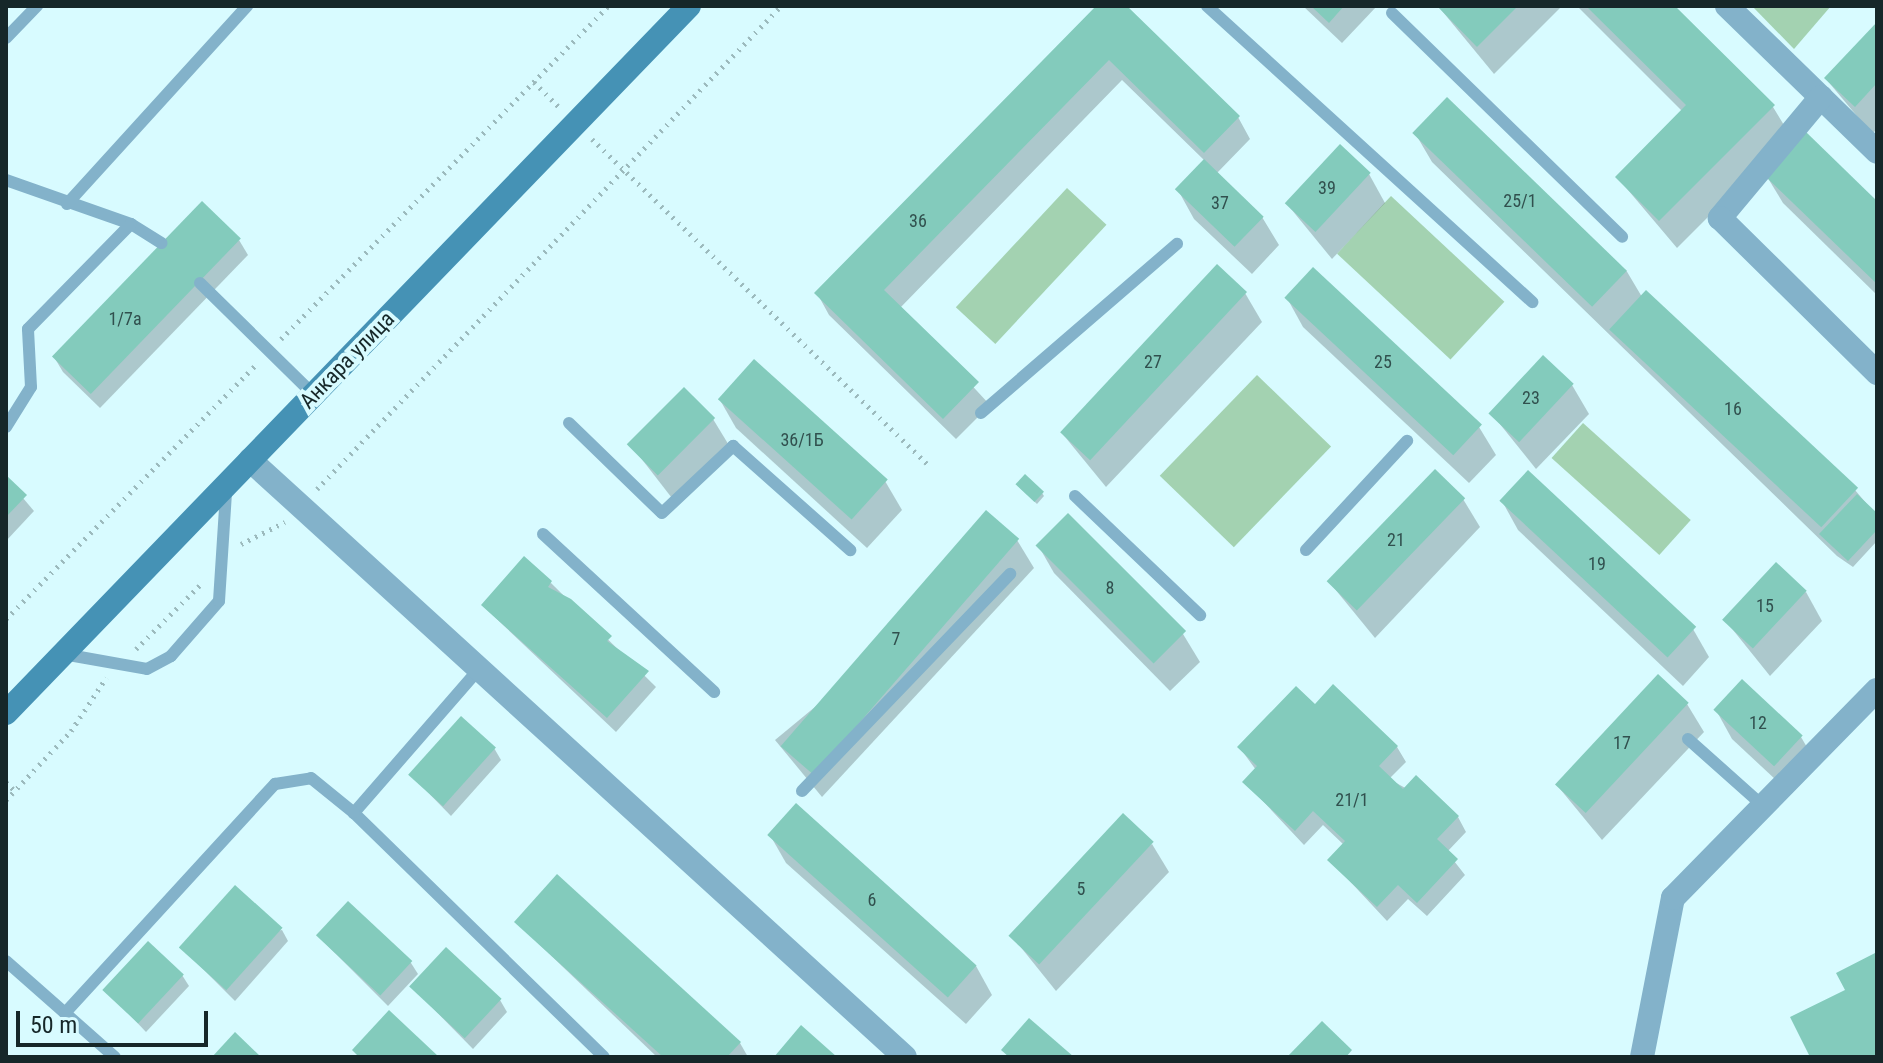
<!DOCTYPE html>
<html>
<head>
<meta charset="utf-8">
<style>
  body { margin:0 }
  #map { position:relative; width:1883px; height:1063px; overflow:hidden; background:#d8fbff; font-family:"Roboto Condensed",sans-serif }
  div>[style] { position:absolute }
  .green>* { inset:0; background:#a3d2b1; transform-origin:0 0 }
  .shadow>* { inset:0; background:#0003 }
  .building>* { inset:0; background:#83cbbc; transform-origin:0 0 }
  .path>* { height:5px; margin-top:-2.5px; transform-origin:0; background:repeating-linear-gradient(90deg,#9cbabd 0 2px,transparent 0 8px) }
  .service>* { height:12px; margin:-6px; padding:0 6px; transform-origin:6px; border-radius:6px; background:#83b2ca }
  .minor>* { height:24px; margin:-12px; padding:0 12px; transform-origin:12px; border-radius:12px; background:#83b2ca }
  .secondary>* { height:24px; margin:-12px; padding:0 12px; transform-origin:12px; border-radius:12px; background:#4592b5 }
  span { translate:-50% -50%; white-space:nowrap; text-align:center; line-height:1.15; -webkit-text-stroke:8px #d8fbff; paint-order:stroke }
  .number-label { font-size:18px; color:#31504e }
  .number-label span { -webkit-text-stroke-width:0 }
  .street-label { font-size:22px; color:#162729 }
  .frame { position:absolute; inset:0; border:8px solid #162729; pointer-events:none }
  .scale { position:absolute; left:16px; top:1011px; width:192px; height:36px; box-sizing:border-box; border:4px solid #162729; border-top:0; padding-left:10px; font-size:24px; line-height:28px; white-space:nowrap; color:#162729; -webkit-text-stroke:6px #d8fbff; paint-order:stroke }
</style>
</head>
<body>
<div id="map">
  <div class="green">
    <i style="clip-path:polygon(1752px 6px,1831px 6px,1794px 49px)"></i>
    <i style="left:1067px;top:188px;width:54px;height:163px;rotate:43deg"></i>
    <i style="left:1391px;top:196px;width:155px;height:79px;rotate:43deg"></i>
    <i style="left:1257px;top:375px;width:103px;height:140px;rotate:44deg"></i>
    <i style="left:1583px;top:423px;width:145px;height:47px;rotate:42deg"></i>
  </div>
  <div class="shadow">
    <i style="clip-path:polygon(1098px 6px,1124px 6px,1238px 117px,1250px 139px,1217px 173px,1262px 217px,1279px 245px,1252px 274px,1194px 219px,1178px 190px,1205px 161px,1122px 80px,900px 308px,990px 405px,956px 439px,829px 315px,817px 293px)"></i>
    <i style="clip-path:polygon(1303px 6px,1377px 6px,1342px 43px)"></i>
    <i style="clip-path:polygon(1438px 6px,1562px 6px,1494px 74px)"></i>
    <i style="clip-path:polygon(1577px 6px,1672px 6px,1773px 107px,1790px 135px,1677px 248px,1617px 177px,1682px 111px)"></i>
    <i style="clip-path:polygon(1877px 25px,1877px 129px,1872px 134px,1826px 79px)"></i>
    <i style="clip-path:polygon(1415px 133px,1626px 270px,1642px 297px,1855px 490px,1877px 516px,1877px 541px,1853px 567px,1837px 556px,1432px 162px)"></i>
    <i style="clip-path:polygon(1369px 174px,1385px 203px,1332px 259px,1287px 204px)"></i>
    <i style="clip-path:polygon(1766px 175px,1877px 204px,1877px 295px,1783px 203px)"></i>
    <i style="clip-path:polygon(239px 240px,248px 255px,100px 408px,63px 372px,54px 357px)"></i>
    <i style="clip-path:polygon(1245px 293px,1262px 322px,1106px 487px,1061px 432px)"></i>
    <i style="clip-path:polygon(1287px 298px,1479px 427px,1496px 455px,1469px 483px,1303px 327px)"></i>
    <i style="clip-path:polygon(1572px 385px,1589px 414px,1536px 469px,1491px 413px)"></i>
    <i style="clip-path:polygon(720px 400px,885px 481px,902px 510px,867px 548px,736px 428px)"></i>
    <i style="clip-path:polygon(713px 419px,730px 447px,675px 502px,630px 444px)"></i>
    <i style="clip-path:polygon(6px 478px,34px 511px,6px 541px)"></i>
    <i style="clip-path:polygon(1019px 487px,1042px 493px,1044px 496px,1037px 504px)"></i>
    <i style="clip-path:polygon(1463px 499px,1480px 527px,1375px 638px,1330px 583px)"></i>
    <i style="clip-path:polygon(1502px 501px,1693px 629px,1709px 657px,1683px 686px,1518px 530px)"></i>
    <i style="clip-path:polygon(1017px 540px,1034px 568px,822px 797px,775px 740px)"></i>
    <i style="clip-path:polygon(1038px 545px,1183px 634px,1200px 662px,1170px 691px,1054px 573px)"></i>
    <i style="clip-path:polygon(551px 583px,656px 687px,616px 732px,483px 606px)"></i>
    <i style="clip-path:polygon(1806px 592px,1822px 621px,1770px 676px,1725px 620px)"></i>
    <i style="clip-path:polygon(1687px 704px,1704px 732px,1602px 840px,1556px 784px)"></i>
    <i style="clip-path:polygon(1315px 707px,1397px 747px,1406px 762px,1389px 779px,1458px 817px,1466px 832px,1447px 852px,1465px 875px,1427px 916px,1408px 899px,1387px 921px,1330px 860px,1344px 845px,1323px 825px,1304px 845px,1245px 782px,1256px 770px,1240px 748px)"></i>
    <i style="clip-path:polygon(1716px 710px,1801px 737px,1818px 766px,1791px 794px,1732px 739px)"></i>
    <i style="clip-path:polygon(494px 748px,501px 760px,451px 816px,411px 775px)"></i>
    <i style="clip-path:polygon(770px 835px,976px 966px,992px 995px,966px 1024px,786px 863px)"></i>
    <i style="clip-path:polygon(1152px 844px,1169px 872px,1056px 991px,1011px 935px)"></i>
    <i style="clip-path:polygon(516px 922px,740px 1043px,748px 1057px,657px 1057px)"></i>
    <i style="clip-path:polygon(282px 930px,288px 941px,235px 1001px,182px 948px)"></i>
    <i style="clip-path:polygon(318px 936px,411px 963px,418px 974px,388px 1006px)"></i>
    <i style="clip-path:polygon(182px 975px,189px 986px,146px 1032px,106px 990px)"></i>
    <i style="clip-path:polygon(412px 987px,500px 1000px,507px 1012px,473px 1049px)"></i>
  </div>
  <div class="building">
    <i style="clip-path:polygon(1096px 6px,1127px 6px,1240px 116px,1204px 153px,1109px 60px,884px 290px,979px 382px,943px 419px,814px 293px)"></i>
    <i style="clip-path:polygon(1311px 6px,1344px 6px,1329px 23px)"></i>
    <i style="clip-path:polygon(1437px 6px,1518px 6px,1477px 47px)"></i>
    <i style="clip-path:polygon(1586px 6px,1675px 6px,1775px 105px,1659px 221px,1615px 177px,1686px 105px)"></i>
    <i style="clip-path:polygon(1877px 22px,1877px 83px,1855px 107px,1824px 78px)"></i>
    <i style="left:1447px;top:97px;width:250px;height:50px;rotate:44deg"></i>
    <i style="clip-path:polygon(1806px 132px,1877px 201px,1877px 284px,1764px 175px)"></i>
    <i style="left:1340px;top:144px;width:42px;height:81px;rotate:43deg"></i>
    <i style="left:1204px;top:159px;width:83px;height:42px;rotate:44deg"></i>
    <i style="left:202px;top:201px;width:54px;height:216px;rotate:44deg"></i>
    <i style="left:1217px;top:264px;width:41px;height:230px;rotate:43deg"></i>
    <i style="left:1313px;top:267px;width:231px;height:42px;rotate:43deg"></i>
    <i style="left:1646px;top:290px;width:290px;height:54px;rotate:43deg"></i>
    <i style="left:1543px;top:355px;width:42px;height:80px;rotate:43deg"></i>
    <i style="left:754px;top:359px;width:180px;height:54px;rotate:42deg"></i>
    <i style="left:684px;top:387px;width:44px;height:81px;rotate:45deg"></i>
    <i style="left:1435px;top:469px;width:42px;height:156px;rotate:44deg"></i>
    <i style="left:1528px;top:470px;width:230px;height:42px;rotate:43deg"></i>
    <i style="left:1025px;top:474px;width:26px;height:14px;rotate:43deg"></i>
    <i style="clip-path:polygon(6px 475px,27px 495px,6px 517px)"></i>
    <i style="clip-path:polygon(1857px 494px,1877px 513px,1877px 530px,1848px 561px,1819px 534px)"></i>
    <i style="left:986px;top:510px;width:44px;height:313px;rotate:41deg"></i>
    <i style="left:1068px;top:513px;width:167px;height:46px;rotate:45deg"></i>
    <i style="clip-path:polygon(524px 556px,552px 581px,548px 587px,571px 599px,612px 636px,607px 641px,649px 671px,607px 718px,481px 605px)"></i>
    <i style="left:1776px;top:562px;width:42px;height:79px;rotate:43deg"></i>
    <i style="left:1658px;top:674px;width:42px;height:151px;rotate:43deg"></i>
    <i style="left:1742px;top:679px;width:83px;height:42px;rotate:43deg"></i>
    <i style="clip-path:polygon(1333px 684px,1398px 746px,1379px 766px,1403px 789px,1416px 775px,1459px 816px,1437px 839px,1458px 859px,1417px 903px,1398px 885px,1377px 907px,1327px 860px,1345px 841px,1313px 811px,1295px 831px,1242px 782px,1257px 766px,1237px 747px,1296px 686px,1315px 704px)"></i>
    <i style="left:461px;top:716px;width:47px;height:79px;rotate:42deg"></i>
    <i style="left:796px;top:803px;width:243px;height:43px;rotate:42deg"></i>
    <i style="left:1123px;top:813px;width:42px;height:168px;rotate:43deg"></i>
    <i style="clip-path:polygon(557px 874px,741px 1042px,727px 1057px,663px 1057px,514px 922px)"></i>
    <i style="left:235px;top:885px;width:64px;height:84px;rotate:42deg"></i>
    <i style="left:348px;top:901px;width:88px;height:47px;rotate:43deg"></i>
    <i style="left:148px;top:941px;width:49px;height:67px;rotate:43deg"></i>
    <i style="left:446px;top:947px;width:76px;height:54px;rotate:43deg"></i>
    <i style="clip-path:polygon(1877px 952px,1877px 1057px,1810px 1057px,1790px 1017px,1845px 990px,1836px 973px)"></i>
    <i style="clip-path:polygon(389px 1010px,439px 1057px,359px 1057px,352px 1050px)"></i>
    <i style="clip-path:polygon(1029px 1018px,1074px 1057px,1009px 1057px,1001px 1050px)"></i>
    <i style="clip-path:polygon(1322px 1021px,1352px 1050px,1346px 1057px,1287px 1057px)"></i>
    <i style="clip-path:polygon(801px 1025px,837px 1057px,774px 1057px)"></i>
    <i style="clip-path:polygon(235px 1032px,261px 1057px,212px 1057px)"></i>
  </div>
  <div class="path">
    <i style="left:534px;top:82px;width:35px;rotate:45deg"></i>
    <i style="left:592px;top:139px;width:471px;rotate:44.1deg"></i>
    <i style="left:281px;top:339px;width:467px;rotate:-45.5deg"></i>
    <i style="left:317px;top:489px;width:670px;rotate:-46.15deg"></i>
    <i style="left:241px;top:544px;width:49px;rotate:-26.6deg"></i>
    <i style="left:6px;top:619px;width:358px;rotate:-45.5deg"></i>
    <i style="left:136px;top:649px;width:93px;rotate:-45deg"></i>
    <i style="left:6px;top:782px;width:13px;rotate:45deg"></i>
    <i style="left:6px;top:800px;width:95px;rotate:-46.7deg"></i>
    <i style="left:71px;top:731px;width:64px;rotate:-56.6deg"></i>
  </div>
  <div class="service">
    <i style="left:1207px;top:6px;width:440px;rotate:42.3deg"></i>
    <i style="left:1392px;top:13px;width:321px;rotate:44.2deg"></i>
    <i style="left:6px;top:38px;width:45px;rotate:-45.9deg"></i>
    <i style="left:6px;top:180px;width:133px;rotate:19.4deg"></i>
    <i style="left:131px;top:224px;width:36px;rotate:32deg"></i>
    <i style="left:67px;top:204px;width:268px;rotate:-47.7deg"></i>
    <i style="left:200px;top:283px;width:160px;rotate:44.5deg"></i>
    <i style="left:981px;top:413px;width:259px;rotate:-40.8deg"></i>
    <i style="left:569px;top:423px;width:129px;rotate:44.1deg"></i>
    <i style="left:662px;top:513px;width:98px;rotate:-43.3deg"></i>
    <i style="left:733px;top:446px;width:157px;rotate:41.6deg"></i>
    <i style="left:6px;top:427px;width:47px;rotate:-58deg"></i>
    <i style="left:31px;top:387px;width:58px;rotate:-93deg"></i>
    <i style="left:28px;top:329px;width:147px;rotate:-45.6deg"></i>
    <i style="left:1075px;top:496px;width:173px;rotate:43.6deg"></i>
    <i style="left:543px;top:534px;width:233px;rotate:42.7deg"></i>
    <i style="left:1306px;top:550px;width:149px;rotate:-47.2deg"></i>
    <i style="left:63px;top:654px;width:85px;rotate:10.1deg"></i>
    <i style="left:147px;top:669px;width:27px;rotate:-28deg"></i>
    <i style="left:171px;top:656px;width:73px;rotate:-48.9deg"></i>
    <i style="left:219px;top:601px;width:109px;rotate:-86.3deg"></i>
    <i style="left:479px;top:669px;width:191px;rotate:131deg"></i>
    <i style="left:354px;top:813px;width:349px;rotate:44.3deg"></i>
    <i style="left:1688px;top:739px;width:99px;rotate:41.7deg"></i>
    <i style="left:802px;top:791px;width:301px;rotate:-46.2deg"></i>
    <i style="left:6px;top:961px;width:145px;rotate:41.4deg"></i>
    <i style="left:65px;top:1013px;width:311px;rotate:-47.5deg"></i>
    <i style="left:275px;top:784px;width:36px;rotate:-9deg"></i>
    <i style="left:311px;top:778px;width:55px;rotate:39.1deg"></i>
  </div>
  <div class="minor">
    <i style="left:1727px;top:6px;width:209px;rotate:44.2deg"></i>
    <i style="left:1821px;top:97px;width:158px;rotate:129.9deg"></i>
    <i style="left:1720px;top:218px;width:221px;rotate:44.6deg"></i>
    <i style="left:250px;top:460px;width:886px;rotate:42.35deg"></i>
    <i style="left:1642px;top:1057px;width:162px;rotate:-79deg"></i>
    <i style="left:1673px;top:898px;width:291px;rotate:-45.6deg"></i>
  </div>
  <div class="secondary">
    <i style="left:6px;top:713px;width:983px;rotate:-45.99deg"></i>
  </div>
  <div class="number-label">
    <span style="left:1327px;top:188px">39</span>
    <span style="left:1520px;top:201px">25/1</span>
    <span style="left:1220px;top:203px">37</span>
    <span style="left:918px;top:221px">36</span>
    <span style="left:125px;top:319px">1/7а</span>
    <span style="left:1153px;top:362px">27</span>
    <span style="left:1383px;top:362px">25</span>
    <span style="left:1531px;top:398px">23</span>
    <span style="left:1733px;top:409px">16</span>
    <span style="left:802px;top:440px">36/1Б</span>
    <span style="left:1396px;top:540px">21</span>
    <span style="left:1597px;top:564px">19</span>
    <span style="left:1110px;top:588px">8</span>
    <span style="left:1765px;top:606px">15</span>
    <span style="left:896px;top:639px">7</span>
    <span style="left:1758px;top:723px">12</span>
    <span style="left:1622px;top:743px">17</span>
    <span style="left:1352px;top:800px">21/1</span>
    <span style="left:1081px;top:889px">5</span>
    <span style="left:872px;top:900px">6</span>
  </div>
  <div class="street-label">
    <span style="left:347px;top:360px;rotate:-46deg">Анкара улица</span>
  </div>
  <div class="frame"></div>
  <div class="scale">50 m</div>
</div>
</body>
</html>
